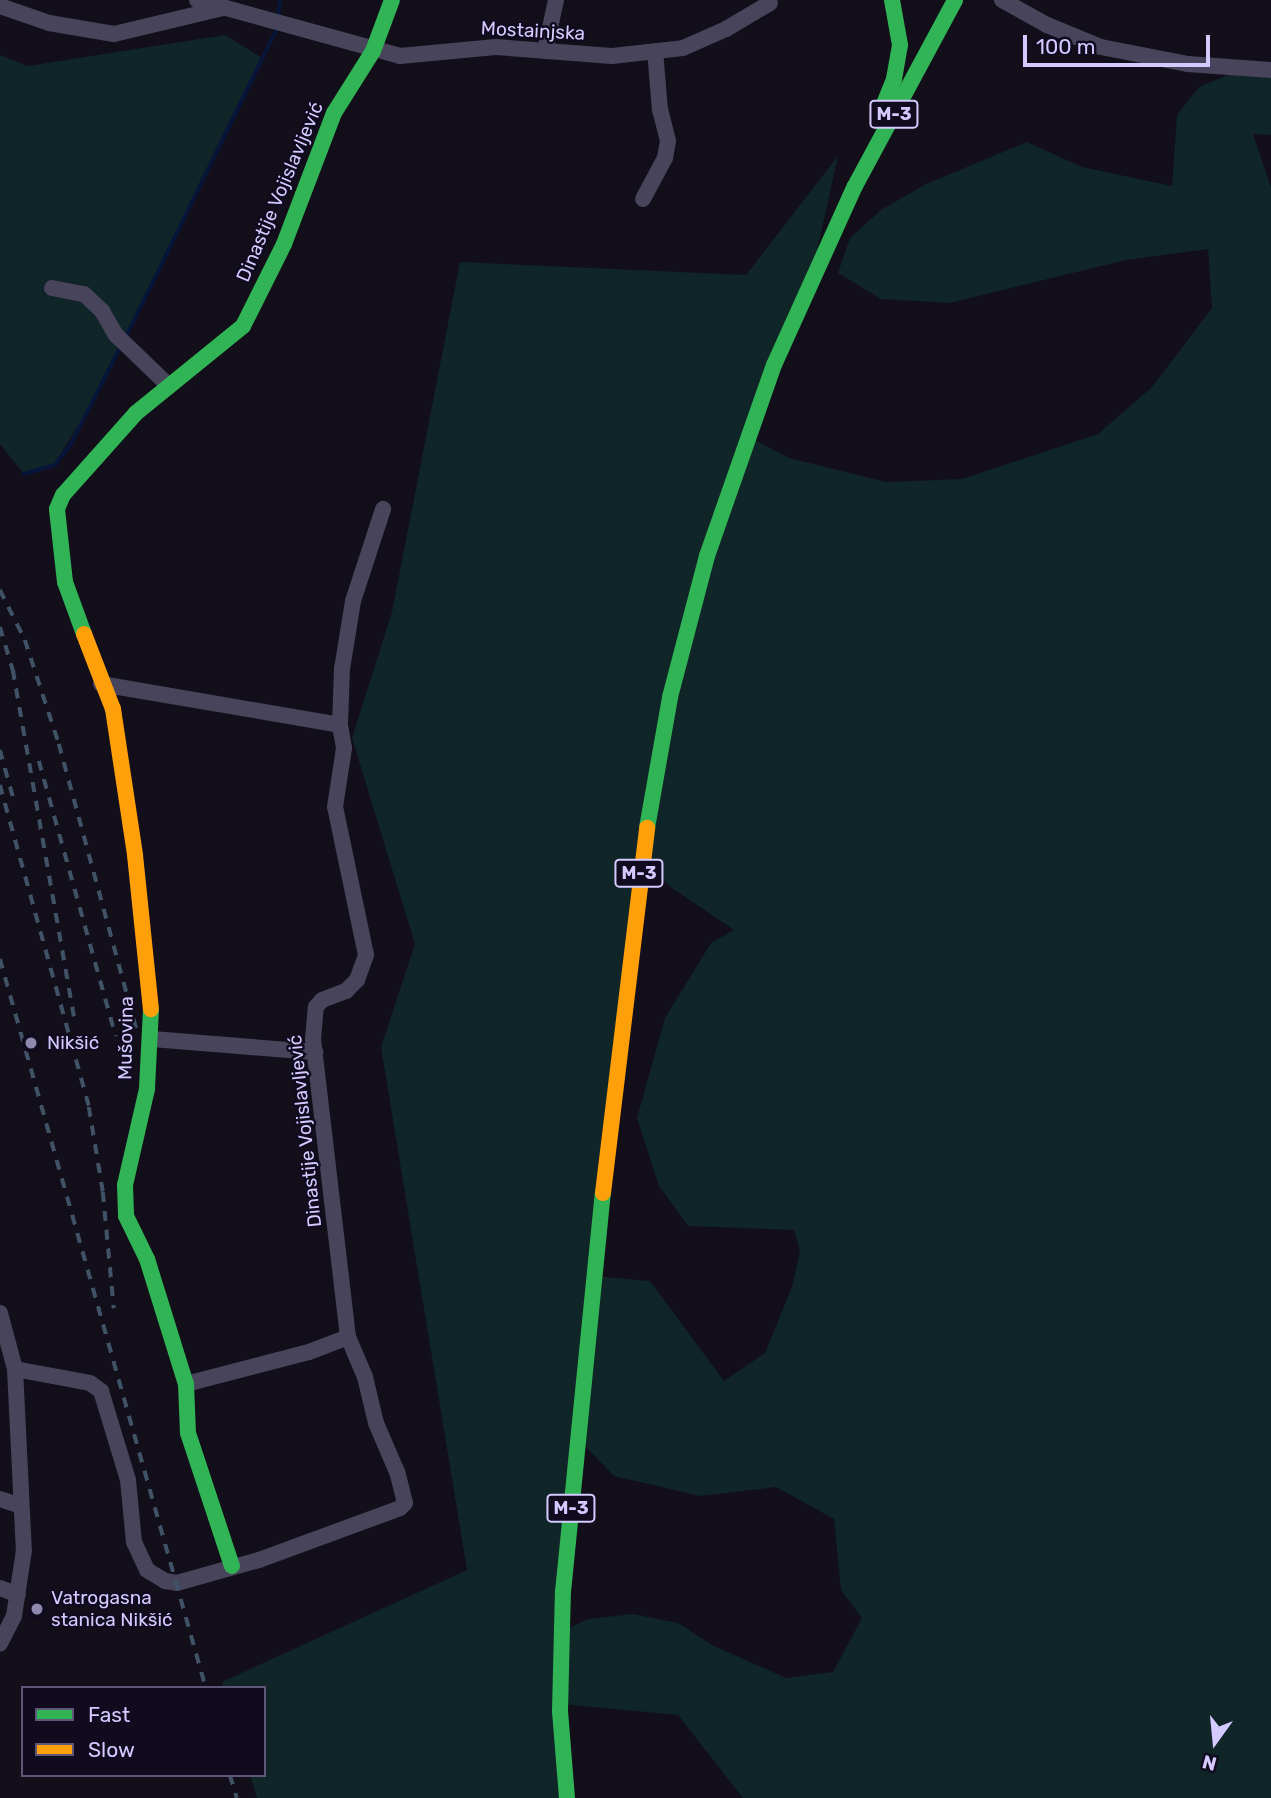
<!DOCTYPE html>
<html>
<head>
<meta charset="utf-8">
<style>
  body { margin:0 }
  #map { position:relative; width:1271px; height:1798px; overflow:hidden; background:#120f1a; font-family:Rubik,sans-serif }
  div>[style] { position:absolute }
  .green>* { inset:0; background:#0f2527 }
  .stream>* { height:3.5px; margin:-1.75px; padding:0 1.75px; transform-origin:1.75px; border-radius:1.75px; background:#08153a }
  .street>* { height:16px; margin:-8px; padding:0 8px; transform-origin:8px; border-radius:8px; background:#47445b }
  .fast>* { height:16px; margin:-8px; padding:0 8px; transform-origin:8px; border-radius:8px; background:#30b455 }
  .slow>* { height:16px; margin:-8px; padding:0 8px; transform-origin:8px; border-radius:8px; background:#ff9f0a }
  .rail>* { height:3.5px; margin-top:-1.75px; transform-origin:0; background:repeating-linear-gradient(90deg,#405265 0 10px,transparent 0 19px) }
  .dots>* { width:19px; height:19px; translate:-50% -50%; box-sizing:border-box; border:4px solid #100b1f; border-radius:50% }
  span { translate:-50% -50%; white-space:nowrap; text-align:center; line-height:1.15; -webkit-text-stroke:5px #100b1f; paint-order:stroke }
  .shield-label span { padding:2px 5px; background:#100b1f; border:2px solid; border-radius:5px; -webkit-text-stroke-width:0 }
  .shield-label { font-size:18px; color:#d4caff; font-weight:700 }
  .street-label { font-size:19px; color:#d4caff }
  .poi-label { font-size:19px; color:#d4caff }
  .left { translate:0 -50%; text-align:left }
  .legend { position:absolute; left:21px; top:1686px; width:245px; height:91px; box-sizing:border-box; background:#100b1f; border:2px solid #5e5779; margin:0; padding:9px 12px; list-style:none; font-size:21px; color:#d4caff }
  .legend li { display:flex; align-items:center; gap:14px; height:35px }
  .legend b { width:35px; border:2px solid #5e5779 }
  .north { position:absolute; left:1180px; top:1707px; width:70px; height:70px; -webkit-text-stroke:5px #100b1f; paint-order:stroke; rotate:195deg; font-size:19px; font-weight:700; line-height:28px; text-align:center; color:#d4caff }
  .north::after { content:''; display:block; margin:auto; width:24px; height:32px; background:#d4caff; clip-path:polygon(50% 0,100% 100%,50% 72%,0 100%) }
  .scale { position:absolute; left:1023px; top:35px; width:187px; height:32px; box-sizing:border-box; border:4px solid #d4caff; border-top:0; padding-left:9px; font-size:21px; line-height:24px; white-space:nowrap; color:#d4caff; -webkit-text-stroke:5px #100b1f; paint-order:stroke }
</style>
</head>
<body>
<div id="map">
  <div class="green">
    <i style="clip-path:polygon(225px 35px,264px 59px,105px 382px,53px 466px,24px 474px,0 444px,0 55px,28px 66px)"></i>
    <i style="clip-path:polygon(evenodd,1271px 67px,1271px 135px,1253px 134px,1271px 187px,1271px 1798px,743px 1798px,678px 1715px,561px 1704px,567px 1798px,257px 1798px,250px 1775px,264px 1775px,264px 1688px,224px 1688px,222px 1682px,467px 1570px,381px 1047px,415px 944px,352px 738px,392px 612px,460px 262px,746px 275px,838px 156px,809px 287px,747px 436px,789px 458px,886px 482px,962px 479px,1098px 434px,1152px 387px,1212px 308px,1208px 249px,1126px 260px,949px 303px,881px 299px,838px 273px,850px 238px,881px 210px,926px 184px,1027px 142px,1082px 167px,1172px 186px,1177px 115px,1199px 87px,1242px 69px,1271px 67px,643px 860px,672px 888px,734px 930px,711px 943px,665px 1018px,637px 1118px,659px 1186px,688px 1226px,794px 1230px,800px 1251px,792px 1287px,765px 1353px,724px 1381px,650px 1281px,594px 1276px,643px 860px,1271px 67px,578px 1439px,614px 1476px,700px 1496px,776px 1487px,834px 1519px,841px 1590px,862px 1618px,833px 1672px,786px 1678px,712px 1645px,678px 1623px,633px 1614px,588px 1619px,561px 1632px,578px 1439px)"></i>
  </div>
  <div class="stream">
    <i style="left:278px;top:17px;width:17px;rotate:-83deg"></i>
    <i style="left:125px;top:339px;width:345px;rotate:-63.9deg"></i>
    <i style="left:24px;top:474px;width:32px;rotate:-16deg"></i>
    <i style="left:55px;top:465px;width:26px;rotate:-53deg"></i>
    <i style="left:71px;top:444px;width:110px;rotate:-63deg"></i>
  </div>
  <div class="street">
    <i style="left:197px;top:0;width:211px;rotate:15.4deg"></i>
    <i style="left:400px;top:56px;width:96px;rotate:-5.4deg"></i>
    <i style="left:496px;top:47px;width:116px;rotate:4.4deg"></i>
    <i style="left:612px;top:56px;width:71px;rotate:-6.4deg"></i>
    <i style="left:683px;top:48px;width:47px;rotate:-23.8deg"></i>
    <i style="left:726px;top:29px;width:51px;rotate:-30.6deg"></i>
    <i style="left:1002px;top:0;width:51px;rotate:29.1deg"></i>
    <i style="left:1047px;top:25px;width:58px;rotate:22.2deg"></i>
    <i style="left:1101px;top:47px;width:89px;rotate:11.1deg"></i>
    <i style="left:1188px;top:64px;width:83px;rotate:4.1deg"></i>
    <i style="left:0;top:6px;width:52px;rotate:19.1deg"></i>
    <i style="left:49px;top:23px;width:66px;rotate:9.6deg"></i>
    <i style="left:114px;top:34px;width:112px;rotate:-13.4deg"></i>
    <i style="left:545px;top:51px;width:52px;rotate:-77.8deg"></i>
    <i style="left:643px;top:199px;width:47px;rotate:-61.8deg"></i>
    <i style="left:665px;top:158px;width:17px;rotate:-80deg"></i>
    <i style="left:668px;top:141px;width:32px;rotate:-104deg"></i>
    <i style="left:660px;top:110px;width:59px;rotate:-94.8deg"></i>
    <i style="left:52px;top:288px;width:33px;rotate:11deg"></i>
    <i style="left:84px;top:294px;width:25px;rotate:43deg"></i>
    <i style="left:102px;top:311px;width:28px;rotate:60deg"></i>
    <i style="left:116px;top:335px;width:74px;rotate:43.9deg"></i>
    <i style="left:101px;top:684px;width:242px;rotate:9.7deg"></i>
    <i style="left:152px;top:1039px;width:164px;rotate:4.6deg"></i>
    <i style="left:0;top:1313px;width:58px;rotate:75deg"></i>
    <i style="left:15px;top:1369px;width:181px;rotate:87.2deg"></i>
    <i style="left:24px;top:1550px;width:67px;rotate:98.6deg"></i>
    <i style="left:14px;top:1616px;width:31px;rotate:117deg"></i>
    <i style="left:15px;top:1369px;width:76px;rotate:10.6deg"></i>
    <i style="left:90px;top:1383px;width:14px;rotate:36deg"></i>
    <i style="left:101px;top:1391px;width:93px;rotate:73.1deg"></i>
    <i style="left:128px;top:1480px;width:62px;rotate:84.5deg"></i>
    <i style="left:134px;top:1542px;width:31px;rotate:65deg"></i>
    <i style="left:147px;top:1570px;width:21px;rotate:31deg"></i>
    <i style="left:165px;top:1581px;width:12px;rotate:9deg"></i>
    <i style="left:177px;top:1583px;width:85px;rotate:-15.7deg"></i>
    <i style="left:259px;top:1560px;width:150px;rotate:-20.2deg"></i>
    <i style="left:400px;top:1508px;width:7px;rotate:-45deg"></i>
    <i style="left:405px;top:1503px;width:32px;rotate:-104deg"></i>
    <i style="left:397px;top:1472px;width:53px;rotate:-113.2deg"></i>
    <i style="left:376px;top:1423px;width:47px;rotate:-103.4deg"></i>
    <i style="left:365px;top:1377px;width:43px;rotate:-113deg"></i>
    <i style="left:348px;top:1337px;width:300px;rotate:-96.7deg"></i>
    <i style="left:313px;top:1039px;width:32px;rotate:-85deg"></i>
    <i style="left:316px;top:1007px;width:9px;rotate:-49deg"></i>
    <i style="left:322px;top:1000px;width:26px;rotate:-21deg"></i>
    <i style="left:346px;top:991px;width:16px;rotate:-45deg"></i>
    <i style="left:357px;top:980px;width:27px;rotate:-70deg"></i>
    <i style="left:366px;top:955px;width:151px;rotate:-101.8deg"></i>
    <i style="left:335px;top:807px;width:60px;rotate:-81.3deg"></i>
    <i style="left:344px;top:748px;width:23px;rotate:-100deg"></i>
    <i style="left:340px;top:725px;width:56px;rotate:-88deg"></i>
    <i style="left:342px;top:669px;width:69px;rotate:-80.8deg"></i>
    <i style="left:353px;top:601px;width:97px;rotate:-71.9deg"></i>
    <i style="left:186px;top:1384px;width:127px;rotate:-14.6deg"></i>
    <i style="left:309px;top:1352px;width:42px;rotate:-21deg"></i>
    <i style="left:0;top:1499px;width:22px;rotate:18deg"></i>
    <i style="left:0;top:1588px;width:19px;rotate:21deg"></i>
  </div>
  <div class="fast">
    <i style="left:884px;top:104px;width:27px;rotate:-68deg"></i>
    <i style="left:894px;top:79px;width:35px;rotate:-80deg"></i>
    <i style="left:900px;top:45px;width:46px;rotate:-100.1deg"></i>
    <i style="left:84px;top:634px;width:55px;rotate:-110.1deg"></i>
    <i style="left:65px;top:582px;width:73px;rotate:-96.3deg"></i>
    <i style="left:57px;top:509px;width:15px;rotate:-67deg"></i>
    <i style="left:63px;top:495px;width:110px;rotate:-48.3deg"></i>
    <i style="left:136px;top:413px;width:138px;rotate:-39.1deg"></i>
    <i style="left:243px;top:326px;width:92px;rotate:-63.4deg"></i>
    <i style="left:284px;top:244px;width:140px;rotate:-69.1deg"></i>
    <i style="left:334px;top:113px;width:73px;rotate:-57.8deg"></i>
    <i style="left:373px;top:51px;width:54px;rotate:-69.6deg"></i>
    <i style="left:647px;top:828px;width:133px;rotate:-80deg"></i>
    <i style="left:670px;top:697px;width:146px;rotate:-75.3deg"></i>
    <i style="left:707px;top:556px;width:202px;rotate:-70.7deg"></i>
    <i style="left:774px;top:365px;width:196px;rotate:-65.7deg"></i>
    <i style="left:855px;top:186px;width:211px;rotate:-61.7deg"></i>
    <i style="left:151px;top:1009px;width:80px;rotate:92.9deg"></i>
    <i style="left:147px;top:1089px;width:98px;rotate:102.9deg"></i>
    <i style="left:125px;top:1185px;width:31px;rotate:88deg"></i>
    <i style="left:126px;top:1216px;width:48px;rotate:64deg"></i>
    <i style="left:147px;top:1259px;width:131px;rotate:72.7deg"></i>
    <i style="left:186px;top:1384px;width:49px;rotate:87.7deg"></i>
    <i style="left:188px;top:1433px;width:140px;rotate:71.7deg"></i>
    <i style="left:567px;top:1798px;width:87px;rotate:-94.6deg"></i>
    <i style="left:560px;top:1711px;width:119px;rotate:-88.6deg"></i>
    <i style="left:563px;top:1592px;width:401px;rotate:-84.3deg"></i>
  </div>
  <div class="slow">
    <i style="left:84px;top:634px;width:80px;rotate:68.9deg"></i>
    <i style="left:113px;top:709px;width:148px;rotate:81.4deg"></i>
    <i style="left:135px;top:855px;width:155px;rotate:84.1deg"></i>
    <i style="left:603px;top:1193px;width:368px;rotate:-83.1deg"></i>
  </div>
  <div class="rail">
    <i style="left:0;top:590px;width:56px;rotate:63.4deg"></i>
    <i style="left:25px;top:640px;width:109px;rotate:71.9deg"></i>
    <i style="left:59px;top:744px;width:297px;rotate:74.8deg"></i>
    <i style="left:0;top:627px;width:52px;rotate:73.3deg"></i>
    <i style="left:13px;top:670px;width:352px;rotate:80deg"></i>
    <i style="left:0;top:750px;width:49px;rotate:74.5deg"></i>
    <i style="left:39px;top:761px;width:286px;rotate:74.4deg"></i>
    <i style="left:0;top:785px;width:334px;rotate:74.5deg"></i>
    <i style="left:89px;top:1107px;width:86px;rotate:80.6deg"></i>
    <i style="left:103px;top:1192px;width:117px;rotate:84.6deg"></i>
    <i style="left:0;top:959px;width:758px;rotate:74.22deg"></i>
    <i style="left:230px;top:1775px;width:24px;rotate:73deg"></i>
  </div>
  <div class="dots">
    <i style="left:31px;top:1043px;background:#9089af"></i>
    <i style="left:37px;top:1609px;background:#9089af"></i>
  </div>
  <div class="shield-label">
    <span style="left:894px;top:114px">M-3</span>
    <span style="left:639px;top:873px">M-3</span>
    <span style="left:571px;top:1508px">M-3</span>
  </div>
  <div class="street-label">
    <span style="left:533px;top:31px;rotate:3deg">Mostainjska</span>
    <span style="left:280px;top:192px;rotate:-67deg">Dinastije Vojislavljević</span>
    <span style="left:126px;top:1038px;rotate:-89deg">Mušovina</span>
    <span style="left:305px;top:1131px;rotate:-96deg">Dinastije Vojislavljević</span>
  </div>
  <div class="poi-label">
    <span class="left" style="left:47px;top:1043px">Nikšić</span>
    <span class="left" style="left:51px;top:1609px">Vatrogasna<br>stanica Nikšić</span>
  </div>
  <ul class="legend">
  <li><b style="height:9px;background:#30b455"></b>Fast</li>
  <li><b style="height:9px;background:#ff9f0a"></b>Slow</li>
  </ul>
  <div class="north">N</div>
  <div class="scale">100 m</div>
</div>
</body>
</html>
